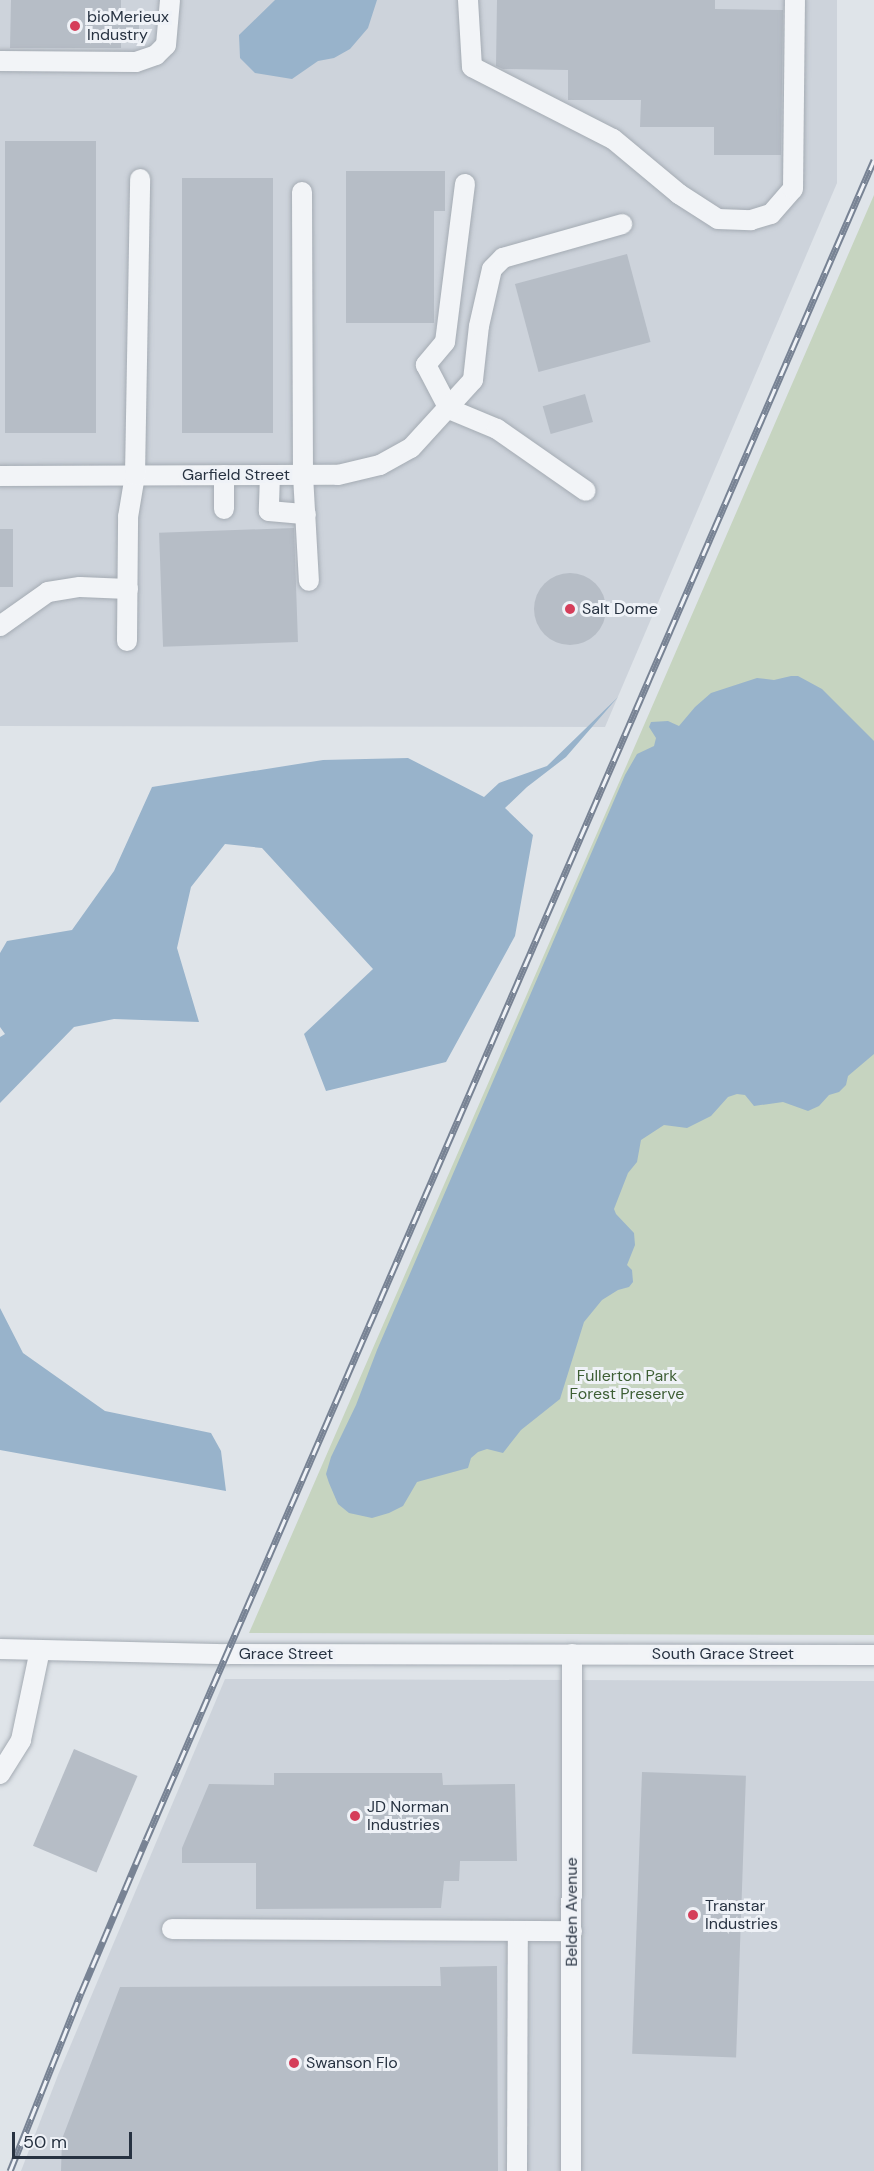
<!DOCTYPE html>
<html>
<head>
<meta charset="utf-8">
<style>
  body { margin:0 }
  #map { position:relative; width:874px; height:2171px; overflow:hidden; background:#dfe4e9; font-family:"DM Sans",sans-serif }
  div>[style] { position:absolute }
  .built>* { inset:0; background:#cdd3db }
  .green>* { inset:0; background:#c6d4c0 }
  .water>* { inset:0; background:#98b3cb }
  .building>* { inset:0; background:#b6bdc6; transform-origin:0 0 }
  .round { border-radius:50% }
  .roads { filter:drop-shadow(0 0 2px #a4abb3) drop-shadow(0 0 2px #a4abb3) }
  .minor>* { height:20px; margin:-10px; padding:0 10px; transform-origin:10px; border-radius:10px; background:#f2f4f7 }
  .rail>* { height:7px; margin-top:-3.5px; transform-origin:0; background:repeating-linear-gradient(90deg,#eff2f7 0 14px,#788394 0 28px); box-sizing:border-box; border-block:2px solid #788394 }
  .dots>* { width:16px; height:16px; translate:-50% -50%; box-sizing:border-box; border:3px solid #eff2f7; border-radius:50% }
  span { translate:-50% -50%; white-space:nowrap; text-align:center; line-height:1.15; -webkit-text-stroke:6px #eff2f7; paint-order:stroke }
  .poi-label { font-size:16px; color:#273241 }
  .left { translate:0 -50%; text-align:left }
  .street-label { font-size:16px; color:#273241 }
  .park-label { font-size:16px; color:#3d5e34 }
  .scale { position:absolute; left:12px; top:2132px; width:120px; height:27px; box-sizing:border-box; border:3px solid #273241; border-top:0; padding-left:8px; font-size:18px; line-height:21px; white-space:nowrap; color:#273241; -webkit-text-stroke:4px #eff2f7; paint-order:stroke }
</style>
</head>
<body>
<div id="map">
  <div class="built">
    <i style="clip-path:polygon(0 0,837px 0,837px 183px,605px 727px,0 726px)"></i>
    <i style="clip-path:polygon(225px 1679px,874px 1681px,874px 2171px,21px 2171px,58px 2075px)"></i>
  </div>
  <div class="green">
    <i style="clip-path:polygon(874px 195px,874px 1635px,249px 1633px,661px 686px)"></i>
  </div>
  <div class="water">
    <i style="clip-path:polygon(275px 0,377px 0,368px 28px,350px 49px,334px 58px,318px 61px,292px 79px,255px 73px,240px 58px,239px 35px)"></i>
    <i style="clip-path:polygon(791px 676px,798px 676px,822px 689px,874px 741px,874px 1054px,848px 1076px,846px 1085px,839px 1092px,829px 1095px,819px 1106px,808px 1111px,783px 1102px,754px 1106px,745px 1095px,737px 1094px,728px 1097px,711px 1116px,687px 1128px,664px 1125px,641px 1140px,637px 1162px,628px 1173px,614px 1209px,616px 1214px,634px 1233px,635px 1245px,627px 1265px,632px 1270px,633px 1282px,629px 1287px,618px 1290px,602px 1300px,584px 1322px,560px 1399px,521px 1430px,503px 1453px,487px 1449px,478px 1452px,471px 1458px,468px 1468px,417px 1482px,403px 1506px,389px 1513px,372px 1518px,349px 1513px,338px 1504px,329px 1483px,326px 1474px,331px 1457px,356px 1405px,377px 1350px,625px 775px,637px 754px,654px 746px,656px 738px,649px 727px,651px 722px,668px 721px,679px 726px,695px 707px,711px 693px,757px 678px,774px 680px)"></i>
    <i style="clip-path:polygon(618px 697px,566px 757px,527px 787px,505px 808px,533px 835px,515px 936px,446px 1062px,326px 1091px,304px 1034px,373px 969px,262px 848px,225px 844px,191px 887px,177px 948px,199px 1022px,114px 1019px,74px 1027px,0 1103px,0 1037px,5px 1034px,0 1027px,0 953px,7px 941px,72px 930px,114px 871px,152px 787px,323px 760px,408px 758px,484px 797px,499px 783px,547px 766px)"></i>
    <i style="clip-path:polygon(0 1308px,23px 1353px,105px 1411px,211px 1433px,221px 1451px,226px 1491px,0 1450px)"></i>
  </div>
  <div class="building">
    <i style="clip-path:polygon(11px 0,121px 0,121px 14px,139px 14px,139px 38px,121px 38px,121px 48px,10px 48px)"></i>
    <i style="clip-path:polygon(497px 0,715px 0,715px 9px,783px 10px,781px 155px,714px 155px,714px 127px,640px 127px,641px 100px,568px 100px,568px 70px,503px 69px,496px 66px)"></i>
    <i style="left:5px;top:141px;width:91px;height:292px"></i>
    <i style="clip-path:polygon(346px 171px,445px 171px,445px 211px,434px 211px,434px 323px,346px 323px)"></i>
    <i style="left:273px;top:178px;width:255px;height:91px;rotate:90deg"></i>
    <i style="left:627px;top:254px;width:91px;height:116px;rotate:75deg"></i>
    <i style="left:585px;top:394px;width:29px;height:44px;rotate:74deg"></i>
    <i style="left:294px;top:528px;width:114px;height:135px;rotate:88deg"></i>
    <i style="left:0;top:529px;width:13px;height:58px"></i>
    <i class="round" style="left:534px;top:573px;width:72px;height:72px"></i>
    <i style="left:74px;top:1749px;width:69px;height:105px;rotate:23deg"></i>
    <i style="left:642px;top:1772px;width:104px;height:282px;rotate:2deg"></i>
    <i style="clip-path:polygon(274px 1773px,442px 1773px,443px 1785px,515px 1784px,517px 1861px,460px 1861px,459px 1881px,444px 1881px,441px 1908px,256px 1909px,256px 1863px,182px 1863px,182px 1848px,209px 1784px,274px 1785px)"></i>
    <i style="clip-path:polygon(497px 1966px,498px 2171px,61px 2171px,62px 2139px,120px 1987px,441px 1986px,440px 1967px)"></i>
  </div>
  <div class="roads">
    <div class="minor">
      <i style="left:468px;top:0;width:67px;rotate:86.6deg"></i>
      <i style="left:472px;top:67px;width:158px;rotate:27.1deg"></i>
      <i style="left:613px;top:139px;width:86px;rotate:39.8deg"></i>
      <i style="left:679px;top:194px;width:46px;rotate:32.7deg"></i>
      <i style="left:718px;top:219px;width:33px;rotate:2deg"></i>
      <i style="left:751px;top:220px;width:21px;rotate:-17deg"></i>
      <i style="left:771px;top:214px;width:33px;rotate:-49deg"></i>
      <i style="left:793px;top:189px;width:189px;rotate:-89.4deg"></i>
      <i style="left:0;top:61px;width:136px;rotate:0.4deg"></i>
      <i style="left:136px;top:62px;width:21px;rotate:-19deg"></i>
      <i style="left:156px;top:55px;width:14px;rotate:-45deg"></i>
      <i style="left:166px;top:45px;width:45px;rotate:-84.9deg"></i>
      <i style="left:465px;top:184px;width:159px;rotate:97.2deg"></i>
      <i style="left:445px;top:342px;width:30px;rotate:130deg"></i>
      <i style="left:426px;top:365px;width:50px;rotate:62.4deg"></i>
      <i style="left:449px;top:409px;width:52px;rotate:22.6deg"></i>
      <i style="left:497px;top:429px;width:108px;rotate:34.9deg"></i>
      <i style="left:302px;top:192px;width:283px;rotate:89.8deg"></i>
      <i style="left:303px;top:475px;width:106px;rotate:86.8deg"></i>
      <i style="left:270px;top:475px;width:36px;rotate:92deg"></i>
      <i style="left:269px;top:511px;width:37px;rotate:5deg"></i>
      <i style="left:0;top:476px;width:338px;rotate:-0.2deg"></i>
      <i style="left:338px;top:475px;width:43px;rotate:-13.4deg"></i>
      <i style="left:380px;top:465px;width:35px;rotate:-29deg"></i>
      <i style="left:411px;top:448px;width:92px;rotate:-47.6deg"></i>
      <i style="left:473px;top:380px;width:54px;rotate:-83.7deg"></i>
      <i style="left:479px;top:326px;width:58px;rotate:-77.2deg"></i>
      <i style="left:492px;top:269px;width:16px;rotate:-45deg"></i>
      <i style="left:503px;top:258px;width:124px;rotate:-15.9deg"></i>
      <i style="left:224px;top:509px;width:34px;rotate:-90deg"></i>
      <i style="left:0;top:626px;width:59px;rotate:-35.3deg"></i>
      <i style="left:48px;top:592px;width:32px;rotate:-9deg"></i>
      <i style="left:80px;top:587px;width:48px;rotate:2.4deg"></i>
      <i style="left:127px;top:641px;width:124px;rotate:-89.5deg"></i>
      <i style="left:128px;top:517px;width:43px;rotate:-80.5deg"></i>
      <i style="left:135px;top:475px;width:296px;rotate:-89deg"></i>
      <i style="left:0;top:1649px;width:227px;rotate:1.3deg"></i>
      <i style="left:227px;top:1654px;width:647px;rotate:0.09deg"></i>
      <i style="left:0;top:1774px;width:40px;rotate:-58deg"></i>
      <i style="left:21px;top:1740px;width:92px;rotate:-78.1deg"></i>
      <i style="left:172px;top:1929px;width:400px;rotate:0.3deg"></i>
      <i style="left:517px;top:2171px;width:240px;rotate:-89.8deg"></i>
      <i style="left:571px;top:2171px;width:517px;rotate:-89.89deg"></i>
    </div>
  </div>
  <div class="rail">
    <i style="left:10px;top:2171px;width:192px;rotate:-68.3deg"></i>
    <i style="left:81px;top:1993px;width:166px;rotate:-67deg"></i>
    <i style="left:146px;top:1840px;width:1831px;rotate:-66.57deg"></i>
  </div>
  <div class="dots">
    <i style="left:75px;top:26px;background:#d53e5a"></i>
    <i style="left:570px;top:609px;background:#d53e5a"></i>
    <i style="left:355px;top:1816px;background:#d53e5a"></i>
    <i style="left:693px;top:1915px;background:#d53e5a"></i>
    <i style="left:294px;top:2063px;background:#d53e5a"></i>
  </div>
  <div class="poi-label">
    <span class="left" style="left:87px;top:26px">bioMerieux<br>Industry</span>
    <span class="left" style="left:582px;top:609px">Salt Dome</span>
    <span class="left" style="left:367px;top:1816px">JD Norman<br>Industries</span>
    <span class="left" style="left:705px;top:1915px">Transtar<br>Industries</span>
    <span class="left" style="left:306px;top:2063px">Swanson Flo</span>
  </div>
  <div class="street-label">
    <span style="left:236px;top:475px">Garfield Street</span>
    <span style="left:286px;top:1654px">Grace Street</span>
    <span style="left:723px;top:1654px">South Grace Street</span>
    <span style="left:572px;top:1912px;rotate:-90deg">Belden Avenue</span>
  </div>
  <div class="park-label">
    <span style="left:627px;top:1385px">Fullerton Park<br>Forest Preserve</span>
  </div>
  <div class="scale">50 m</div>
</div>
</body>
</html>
